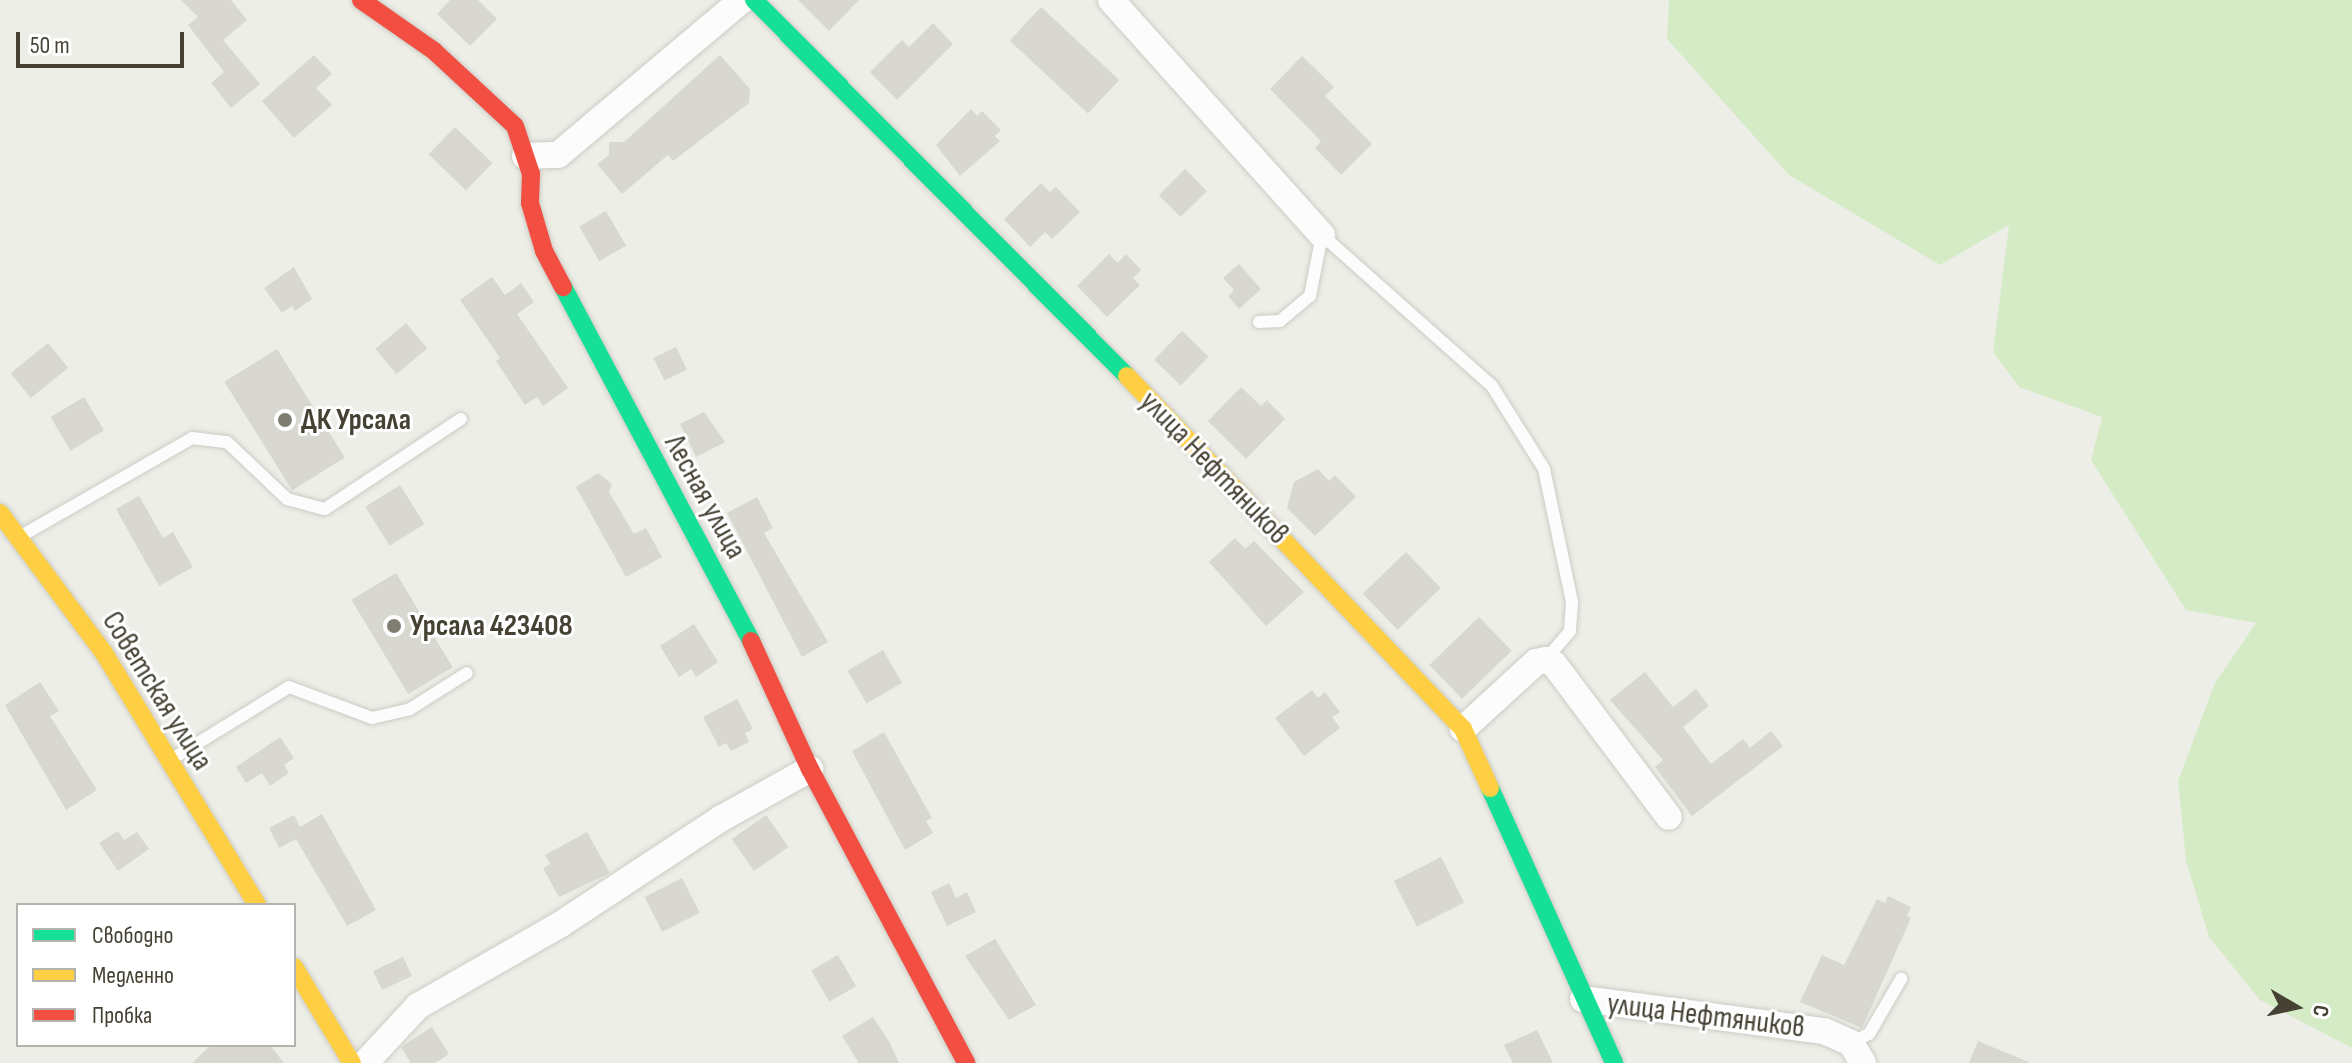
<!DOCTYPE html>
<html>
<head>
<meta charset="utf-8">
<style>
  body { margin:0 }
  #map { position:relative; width:2352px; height:1063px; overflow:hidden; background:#eeeee8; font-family:"Sofia Sans Condensed",sans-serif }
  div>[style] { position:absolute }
  .green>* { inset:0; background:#d5ebc6 }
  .building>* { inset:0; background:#d8d7d0; transform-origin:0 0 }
  .roads { filter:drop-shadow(0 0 2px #ccccc5) drop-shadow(0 0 2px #ccccc5) }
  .lane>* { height:12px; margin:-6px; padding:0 6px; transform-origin:6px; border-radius:6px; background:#fcfcfc }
  .street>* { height:26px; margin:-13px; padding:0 13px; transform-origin:13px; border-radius:13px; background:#fcfcfc }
  .fast>* { height:18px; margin:-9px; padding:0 9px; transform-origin:9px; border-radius:9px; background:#16e098 }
  .slow>* { height:18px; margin:-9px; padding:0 9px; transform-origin:9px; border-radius:9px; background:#ffcf43 }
  .jam>* { height:18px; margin:-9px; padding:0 9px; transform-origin:9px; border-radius:9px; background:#f24e42 }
  .dots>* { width:22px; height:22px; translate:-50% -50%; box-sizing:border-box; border:4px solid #fff; border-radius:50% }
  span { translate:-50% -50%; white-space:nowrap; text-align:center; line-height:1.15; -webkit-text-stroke:6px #fff; paint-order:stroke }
  .poi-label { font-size:30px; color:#454234; font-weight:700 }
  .left { translate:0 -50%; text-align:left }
  .street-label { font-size:30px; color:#454234 }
  .legend { position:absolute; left:16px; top:903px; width:280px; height:144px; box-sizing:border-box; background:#fff; border:2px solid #b5b3ae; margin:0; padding:10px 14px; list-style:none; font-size:24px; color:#454234 }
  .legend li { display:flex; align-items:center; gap:16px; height:40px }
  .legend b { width:40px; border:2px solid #b5b3ae }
  .north { position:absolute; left:2256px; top:967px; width:80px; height:80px; -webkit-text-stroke:6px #fff; paint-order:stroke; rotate:99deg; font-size:22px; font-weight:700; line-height:32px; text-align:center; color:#454234 }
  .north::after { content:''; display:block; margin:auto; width:28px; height:36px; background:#454234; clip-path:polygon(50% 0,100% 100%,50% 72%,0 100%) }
  .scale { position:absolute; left:16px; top:32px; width:168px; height:36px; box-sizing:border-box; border:4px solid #454234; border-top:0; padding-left:10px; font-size:24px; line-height:28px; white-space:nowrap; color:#454234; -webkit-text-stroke:6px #fff; paint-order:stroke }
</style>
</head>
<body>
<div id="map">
  <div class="green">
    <i style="clip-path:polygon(1669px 0,2352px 0,2352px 1048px,2260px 1000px,2209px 937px,2186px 861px,2178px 781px,2215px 683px,2256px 623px,2186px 610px,2091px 460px,2102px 417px,2019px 387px,1993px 352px,2009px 225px,1940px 265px,1789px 175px,1667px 39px)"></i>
  </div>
  <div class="building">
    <i style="clip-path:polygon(181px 0,231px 0,247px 20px,223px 40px,260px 84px,231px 108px,211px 83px,224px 72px,188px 25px,198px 17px)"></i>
    <i style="clip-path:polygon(450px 0,478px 0,497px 19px,470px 46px,437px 14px)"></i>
    <i style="clip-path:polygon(798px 0,859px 0,829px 31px)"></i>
    <i style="left:1041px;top:7px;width:107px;height:46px;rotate:43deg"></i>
    <i style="clip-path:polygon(933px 23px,953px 44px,897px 100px,870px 72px,902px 40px,909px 47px)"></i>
    <i style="clip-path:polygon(314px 55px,332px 74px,316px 88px,332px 105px,294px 138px,262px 101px)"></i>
    <i style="clip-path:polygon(720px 55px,750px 89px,749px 103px,673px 161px,668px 155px,622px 194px,597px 164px,609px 155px,609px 142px,624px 142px)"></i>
    <i style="clip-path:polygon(1302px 56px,1334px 87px,1325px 96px,1372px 144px,1341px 175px,1315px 148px,1321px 141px,1270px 89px)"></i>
    <i style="clip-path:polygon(971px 109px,977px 116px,982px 111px,1001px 130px,995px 136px,1000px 141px,960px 176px,936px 145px)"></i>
    <i style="left:455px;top:127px;width:52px;height:38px;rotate:44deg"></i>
    <i style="left:1185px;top:169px;width:31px;height:37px;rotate:45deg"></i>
    <i style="clip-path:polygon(1041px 183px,1050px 192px,1056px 187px,1080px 212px,1052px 239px,1045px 232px,1030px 247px,1004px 219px)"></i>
    <i style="left:606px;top:211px;width:40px;height:31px;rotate:60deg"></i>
    <i style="clip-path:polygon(1109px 254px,1118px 263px,1126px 254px,1141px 270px,1133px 278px,1140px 285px,1107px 317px,1077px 286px)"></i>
    <i style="clip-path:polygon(1239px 264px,1261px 289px,1239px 309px,1228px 296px,1234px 290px,1223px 278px)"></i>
    <i style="clip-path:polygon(294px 267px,312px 299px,295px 311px,292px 306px,282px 313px,264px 288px)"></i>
    <i style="clip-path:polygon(492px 277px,505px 295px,521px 283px,534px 302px,517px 314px,568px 388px,543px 406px,537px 397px,525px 405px,496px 361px,500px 358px,460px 300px)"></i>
    <i style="left:406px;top:323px;width:33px;height:40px;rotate:50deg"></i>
    <i style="left:1182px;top:331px;width:37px;height:40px;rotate:44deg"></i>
    <i style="left:48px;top:343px;width:32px;height:48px;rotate:51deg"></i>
    <i style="left:676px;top:347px;width:25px;height:25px;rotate:64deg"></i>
    <i style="left:277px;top:349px;width:128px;height:62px;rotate:58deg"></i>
    <i style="clip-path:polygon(1241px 387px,1261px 406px,1267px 400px,1285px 419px,1246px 459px,1208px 421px)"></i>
    <i style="left:84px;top:397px;width:39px;height:39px;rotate:59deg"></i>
    <i style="clip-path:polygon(704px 412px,725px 442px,696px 457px,680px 424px)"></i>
    <i style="clip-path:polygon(1318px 469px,1329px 481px,1335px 475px,1356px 497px,1315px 536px,1287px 508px,1294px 482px)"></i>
    <i style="clip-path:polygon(598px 473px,612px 484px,609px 492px,634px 534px,646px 528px,662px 557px,626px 577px,576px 487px)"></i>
    <i style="left:400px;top:485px;width:46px;height:41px;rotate:58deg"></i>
    <i style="clip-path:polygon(139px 496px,163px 538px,173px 532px,193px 567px,159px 586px,116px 509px)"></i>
    <i style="clip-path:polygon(757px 497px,773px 528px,764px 533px,828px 642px,802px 657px,727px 513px)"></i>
    <i style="clip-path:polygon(1235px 538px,1245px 549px,1254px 541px,1304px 592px,1266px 626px,1209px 562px)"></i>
    <i style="left:1406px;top:552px;width:50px;height:60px;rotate:46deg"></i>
    <i style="left:396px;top:573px;width:110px;height:52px;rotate:59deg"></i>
    <i style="left:1479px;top:617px;width:47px;height:69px;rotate:46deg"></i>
    <i style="clip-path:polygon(694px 624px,718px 662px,696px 677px,691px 669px,679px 677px,660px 646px)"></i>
    <i style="left:883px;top:650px;width:38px;height:41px;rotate:60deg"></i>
    <i style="clip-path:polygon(1645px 672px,1673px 707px,1696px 689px,1709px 706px,1683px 727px,1711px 764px,1743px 739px,1750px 748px,1771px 731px,1783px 746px,1692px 816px,1655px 767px,1663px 760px,1610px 700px)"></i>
    <i style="clip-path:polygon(40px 682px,59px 711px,50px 716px,97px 790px,66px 810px,5px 705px)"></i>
    <i style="clip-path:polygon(1312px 690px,1318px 698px,1325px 692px,1340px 712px,1332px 717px,1340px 728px,1304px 756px,1275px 718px)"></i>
    <i style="clip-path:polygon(737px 699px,753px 729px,745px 733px,749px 742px,731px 751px,726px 743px,719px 747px,703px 717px)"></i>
    <i style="clip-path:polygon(884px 732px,932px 818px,926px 821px,933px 833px,905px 850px,852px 751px)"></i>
    <i style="clip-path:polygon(280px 737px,294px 758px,284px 765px,289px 773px,270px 786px,262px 773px,246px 783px,236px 767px)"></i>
    <i style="clip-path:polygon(322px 814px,376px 910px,347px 926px,296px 839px,279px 848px,269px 828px,294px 815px,300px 827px)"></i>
    <i style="left:766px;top:815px;width:39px;height:42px;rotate:55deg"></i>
    <i style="clip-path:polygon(118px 831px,124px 840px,137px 832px,149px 849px,118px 871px,99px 843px)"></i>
    <i style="clip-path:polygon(587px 832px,610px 873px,559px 897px,543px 868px,550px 864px,545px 855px)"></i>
    <i style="left:1441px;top:857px;width:51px;height:53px;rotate:63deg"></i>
    <i style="left:682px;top:878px;width:39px;height:42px;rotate:63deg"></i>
    <i style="clip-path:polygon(949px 883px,956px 898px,967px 892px,976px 912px,947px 926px,931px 892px)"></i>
    <i style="clip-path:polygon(1888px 896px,1911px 907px,1907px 916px,1911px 918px,1862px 1028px,1800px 1002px,1822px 955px,1844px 965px,1877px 899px,1885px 903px)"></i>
    <i style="clip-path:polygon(995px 939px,1036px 1005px,1009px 1020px,965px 956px)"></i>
    <i style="left:838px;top:955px;width:36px;height:31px;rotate:60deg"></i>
    <i style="left:403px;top:957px;width:21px;height:33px;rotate:65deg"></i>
    <i style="clip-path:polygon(873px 1017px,890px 1043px,899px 1063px,859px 1063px,842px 1036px)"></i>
    <i style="clip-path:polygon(432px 1027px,449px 1054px,435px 1063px,411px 1063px,401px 1047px)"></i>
    <i style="clip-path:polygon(1537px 1030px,1553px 1063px,1513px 1063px,1504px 1045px)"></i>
    <i style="clip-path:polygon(1978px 1041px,2031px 1063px,1969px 1063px)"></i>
    <i style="clip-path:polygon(211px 1045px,270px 1045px,284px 1063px,192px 1063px)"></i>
  </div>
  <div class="roads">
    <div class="lane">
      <i style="left:1322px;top:235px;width:227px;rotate:41.6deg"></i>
      <i style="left:1492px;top:386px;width:98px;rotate:57.9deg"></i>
      <i style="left:1544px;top:469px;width:136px;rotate:78.1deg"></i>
      <i style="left:1572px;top:602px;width:29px;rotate:94deg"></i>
      <i style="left:1570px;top:631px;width:38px;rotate:130deg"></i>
      <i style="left:1259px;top:322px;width:21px;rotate:-3deg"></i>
      <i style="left:1280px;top:321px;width:39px;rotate:-40deg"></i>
      <i style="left:1310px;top:296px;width:62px;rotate:-78.9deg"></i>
      <i style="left:21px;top:536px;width:197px;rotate:-29.8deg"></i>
      <i style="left:192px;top:438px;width:35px;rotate:7deg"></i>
      <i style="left:227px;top:442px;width:83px;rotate:43.5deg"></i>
      <i style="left:287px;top:499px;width:39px;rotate:15deg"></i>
      <i style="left:325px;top:509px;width:163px;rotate:-33.5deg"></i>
      <i style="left:172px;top:759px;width:137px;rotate:-31.6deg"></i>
      <i style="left:289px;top:687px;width:89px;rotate:20.5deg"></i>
      <i style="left:372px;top:718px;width:39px;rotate:-13deg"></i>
      <i style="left:410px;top:709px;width:67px;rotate:-32.3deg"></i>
      <i style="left:1851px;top:1043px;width:20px;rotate:-27deg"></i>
      <i style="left:1869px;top:1034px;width:64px;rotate:-59.8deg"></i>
    </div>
    <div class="street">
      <i style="left:1111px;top:0;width:316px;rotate:48.1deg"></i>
      <i style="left:525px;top:156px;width:33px;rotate:-2deg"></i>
      <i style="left:558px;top:155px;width:241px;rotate:-40.1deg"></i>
      <i style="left:1463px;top:729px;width:99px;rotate:-42.5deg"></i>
      <i style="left:1536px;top:662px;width:10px;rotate:-11deg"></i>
      <i style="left:1546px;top:660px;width:9px;rotate:27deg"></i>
      <i style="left:1554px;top:664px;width:191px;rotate:53.1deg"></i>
      <i style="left:1583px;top:999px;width:243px;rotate:7.6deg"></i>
      <i style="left:1824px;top:1031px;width:30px;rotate:24deg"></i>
      <i style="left:1851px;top:1043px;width:23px;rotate:59deg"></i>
      <i style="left:365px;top:1063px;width:78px;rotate:-47.1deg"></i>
      <i style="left:418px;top:1006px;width:165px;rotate:-29.8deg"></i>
      <i style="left:561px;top:924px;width:193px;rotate:-33.4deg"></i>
      <i style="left:722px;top:818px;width:101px;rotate:-29.1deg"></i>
    </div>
    <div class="fast">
      <i style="left:754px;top:0;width:530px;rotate:45.23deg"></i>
      <i style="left:563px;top:287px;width:401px;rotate:62deg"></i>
      <i style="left:1490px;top:788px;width:302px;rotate:65.7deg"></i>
    </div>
    <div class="slow">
      <i style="left:1127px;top:376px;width:487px;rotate:46.4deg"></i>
      <i style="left:1463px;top:729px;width:65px;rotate:65.4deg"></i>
      <i style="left:0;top:513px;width:174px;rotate:53.4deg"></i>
      <i style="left:104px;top:653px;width:295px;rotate:58.7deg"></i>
      <i style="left:294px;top:967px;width:112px;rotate:58.9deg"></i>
    </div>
    <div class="jam">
      <i style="left:361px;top:0;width:89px;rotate:34.9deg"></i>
      <i style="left:434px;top:51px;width:110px;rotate:42.8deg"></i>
      <i style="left:515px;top:126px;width:51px;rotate:71.6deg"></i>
      <i style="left:531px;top:174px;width:29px;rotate:92deg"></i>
      <i style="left:530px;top:203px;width:50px;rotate:73.7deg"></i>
      <i style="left:544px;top:251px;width:41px;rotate:62.2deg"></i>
      <i style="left:751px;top:641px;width:141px;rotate:65.3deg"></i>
      <i style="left:810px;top:769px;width:333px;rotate:62deg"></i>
    </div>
  </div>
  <div class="dots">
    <i style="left:285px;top:420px;background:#807e73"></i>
    <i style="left:394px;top:626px;background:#807e73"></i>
  </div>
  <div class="poi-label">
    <span class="left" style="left:301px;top:420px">ДК Урсала</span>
    <span class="left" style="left:410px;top:626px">Урсала 423408</span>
  </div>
  <div class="street-label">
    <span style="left:1214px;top:468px;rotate:46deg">улица Нефтяников</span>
    <span style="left:705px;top:497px;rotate:61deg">Лесная улица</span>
    <span style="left:157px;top:691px;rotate:58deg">Советская улица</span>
    <span style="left:1706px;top:1016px;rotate:7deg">улица Нефтяников</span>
  </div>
  <ul class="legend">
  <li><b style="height:10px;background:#16e098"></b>Свободно</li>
  <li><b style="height:10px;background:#ffcf43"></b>Медленно</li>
  <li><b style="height:10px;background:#f24e42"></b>Пробка</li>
  </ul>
  <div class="north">С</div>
  <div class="scale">50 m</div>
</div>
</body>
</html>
